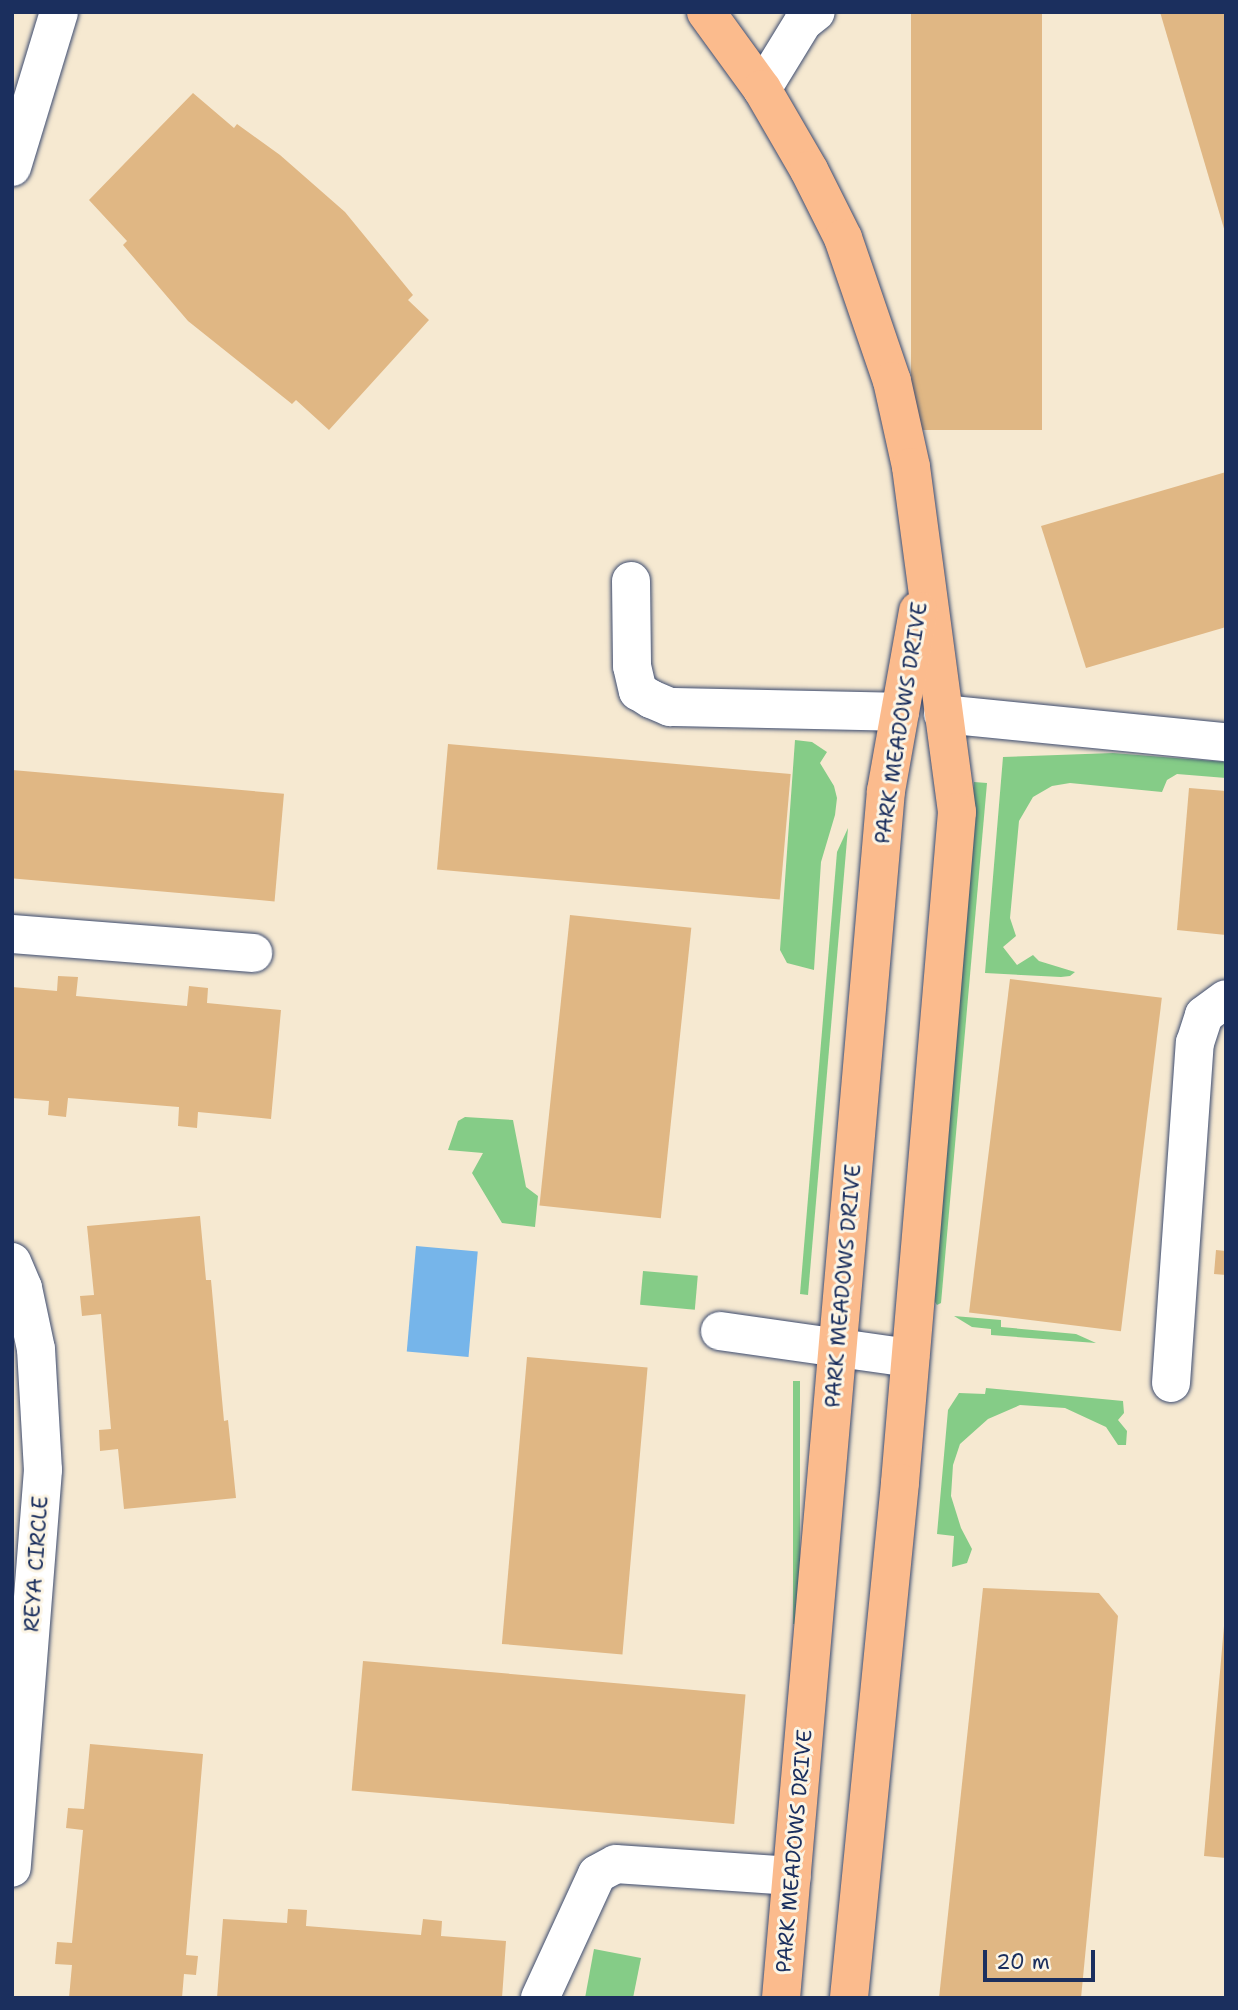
<!DOCTYPE html>
<html>
<head>
<meta charset="utf-8">
<style>
  body { margin:0 }
  #map { position:relative; width:1238px; height:2010px; overflow:hidden; background:#f6e9d1; font-family:"Shantell Sans",sans-serif }
  div>[style] { position:absolute }
  .green>* { inset:0; background:#85cc87; transform-origin:0 0 }
  .water>* { inset:0; background:#76b5ea; transform-origin:0 0 }
  .building>* { inset:0; background:#e0b784; transform-origin:0 0 }
  .roads { filter:drop-shadow(0 0 2px #3c4b6f) drop-shadow(0 0 2px #3c4b6f) }
  .minor>* { height:38px; margin:-19px; padding:0 19px; transform-origin:19px; border-radius:19px; background:#fff }
  .major>* { height:38px; margin:-19px; padding:0 19px; transform-origin:19px; border-radius:19px; background:#fbbb8d }
  span { translate:-50% -50%; white-space:nowrap; text-align:center; line-height:1.15; -webkit-text-stroke:6px #fcf5e5; paint-order:stroke }
  .street-label { font-size:21px; color:#1b2f5e }
  .frame { position:absolute; inset:0; border:14px solid #1b2f5e; pointer-events:none }
  .scale { position:absolute; left:983px; top:1950px; width:112px; height:32px; box-sizing:border-box; border:4px solid #1b2f5e; border-top:0; padding-left:9px; font-size:21px; line-height:24px; white-space:nowrap; color:#1b2f5e; -webkit-text-stroke:5px #fcf5e5; paint-order:stroke }
</style>
</head>
<body>
<div id="map">
  <div class="green">
    <i style="clip-path:polygon(795px 740px,812px 742px,827px 752px,820px 763px,834px 786px,837px 798px,835px 815px,821px 862px,814px 970px,787px 963px,780px 950px)"></i>
    <i style="clip-path:polygon(1113px 753px,1226px 762px,1226px 778px,1177px 774px,1167px 780px,1162px 792px,1070px 783px,1052px 786px,1033px 797px,1019px 821px,1010px 918px,1016px 936px,1003px 947px,1017px 965px,1033px 955px,1039px 961px,1075px 972px,1070px 976px,1061px 977px,985px 973px,1003px 757px)"></i>
    <i style="clip-path:polygon(974px 782px,987px 783px,941px 1303px,937px 1305px,933px 1299px,932px 1289px)"></i>
    <i style="clip-path:polygon(848px 828px,808px 1295px,800px 1294px,837px 852px)"></i>
    <i style="clip-path:polygon(465px 1117px,513px 1120px,526px 1187px,538px 1196px,535px 1227px,502px 1223px,472px 1173px,483px 1153px,448px 1150px,458px 1121px)"></i>
    <i style="left:643px;top:1271px;width:55px;height:34px;rotate:5deg"></i>
    <i style="clip-path:polygon(954px 1316px,1001px 1320px,1001px 1327px,1076px 1334px,1096px 1343px,991px 1335px,991px 1329px,972px 1327px)"></i>
    <i style="left:793px;top:1381px;width:7px;height:243px"></i>
    <i style="clip-path:polygon(986px 1388px,1123px 1401px,1124px 1413px,1118px 1420px,1127px 1431px,1126px 1445px,1118px 1445px,1106px 1427px,1065px 1408px,1020px 1405px,988px 1419px,960px 1444px,953px 1465px,951px 1496px,961px 1528px,972px 1549px,967px 1563px,952px 1567px,954px 1536px,937px 1534px,948px 1410px,959px 1393px,985px 1394px)"></i>
    <i style="clip-path:polygon(594px 1949px,641px 1958px,633px 1998px,585px 1998px)"></i>
  </div>
  <div class="water">
    <i style="left:416px;top:1246px;width:62px;height:106px;rotate:5deg"></i>
  </div>
  <div class="building">
    <i style="left:911px;top:12px;width:131px;height:418px"></i>
    <i style="clip-path:polygon(1160px 12px,1226px 12px,1226px 232px,1225px 232px)"></i>
    <i style="clip-path:polygon(193px 93px,234px 128px,237px 124px,280px 155px,345px 212px,413px 295px,408px 300px,429px 320px,329px 430px,296px 400px,292px 404px,188px 321px,123px 245px,127px 241px,89px 200px)"></i>
    <i style="clip-path:polygon(1226px 472px,1226px 627px,1086px 668px,1041px 526px)"></i>
    <i style="left:448px;top:744px;width:344px;height:126px;rotate:5deg"></i>
    <i style="left:12px;top:770px;width:273px;height:108px;rotate:5deg"></i>
    <i style="clip-path:polygon(1189px 788px,1226px 791px,1226px 935px,1177px 930px)"></i>
    <i style="left:570px;top:915px;width:122px;height:292px;rotate:6deg"></i>
    <i style="clip-path:polygon(58px 976px,78px 977px,76px 996px,187px 1006px,189px 986px,208px 988px,207px 1003px,281px 1010px,271px 1119px,198px 1112px,197px 1128px,178px 1126px,179px 1107px,68px 1098px,66px 1117px,48px 1115px,49px 1101px,12px 1098px,12px 987px,57px 991px)"></i>
    <i style="left:1010px;top:979px;width:153px;height:336px;rotate:7deg"></i>
    <i style="clip-path:polygon(200px 1216px,206px 1280px,211px 1280px,224px 1421px,228px 1420px,236px 1498px,124px 1509px,118px 1449px,100px 1451px,99px 1430px,111px 1429px,101px 1314px,82px 1316px,80px 1296px,94px 1295px,87px 1226px)"></i>
    <i style="clip-path:polygon(1216px 1250px,1226px 1251px,1226px 1275px,1214px 1274px)"></i>
    <i style="left:527px;top:1357px;width:121px;height:288px;rotate:5deg"></i>
    <i style="clip-path:polygon(983px 1588px,1099px 1593px,1118px 1616px,1081px 1998px,939px 1998px)"></i>
    <i style="clip-path:polygon(1224px 1626px,1226px 1626px,1226px 1858px,1204px 1856px)"></i>
    <i style="left:363px;top:1661px;width:384px;height:130px;rotate:5deg"></i>
    <i style="clip-path:polygon(90px 1744px,203px 1754px,186px 1955px,198px 1956px,196px 1975px,184px 1974px,182px 1998px,69px 1998px,72px 1965px,55px 1964px,57px 1942px,72px 1943px,83px 1830px,66px 1828px,68px 1808px,84px 1809px)"></i>
    <i style="clip-path:polygon(288px 1909px,307px 1910px,306px 1926px,421px 1935px,423px 1919px,442px 1921px,441px 1936px,506px 1941px,502px 1998px,217px 1998px,223px 1919px,287px 1923px)"></i>
  </div>
  <div class="roads">
    <div class="minor">
      <i style="left:762px;top:89px;width:79px;rotate:-58.5deg"></i>
      <i style="left:803px;top:22px;width:16px;rotate:-38deg"></i>
      <i style="left:12px;top:167px;width:162px;rotate:-73.1deg"></i>
      <i style="left:631px;top:581px;width:85px;rotate:89.3deg"></i>
      <i style="left:632px;top:666px;width:26px;rotate:77deg"></i>
      <i style="left:638px;top:691px;width:15px;rotate:32deg"></i>
      <i style="left:651px;top:699px;width:21px;rotate:23deg"></i>
      <i style="left:670px;top:707px;width:230px;rotate:1.2deg"></i>
      <i style="left:943px;top:714px;width:284px;rotate:5.7deg"></i>
      <i style="left:12px;top:934px;width:242px;rotate:4.5deg"></i>
      <i style="left:12px;top:1262px;width:28px;rotate:67deg"></i>
      <i style="left:23px;top:1288px;width:62px;rotate:78deg"></i>
      <i style="left:36px;top:1349px;width:121px;rotate:86.7deg"></i>
      <i style="left:43px;top:1470px;width:399px;rotate:94.5deg"></i>
      <i style="left:720px;top:1331px;width:192px;rotate:8.1deg"></i>
      <i style="left:1171px;top:1383px;width:341px;rotate:-86deg"></i>
      <i style="left:1195px;top:1043px;width:29px;rotate:-72deg"></i>
      <i style="left:1204px;top:1015px;width:27px;rotate:-36deg"></i>
      <i style="left:540px;top:1998px;width:136px;rotate:-65.3deg"></i>
      <i style="left:597px;top:1874px;width:21px;rotate:-28deg"></i>
      <i style="left:616px;top:1864px;width:176px;rotate:3.9deg"></i>
    </div>
    <div class="major">
      <i style="left:706px;top:12px;width:95px;rotate:54deg"></i>
      <i style="left:762px;top:89px;width:94px;rotate:59.9deg"></i>
      <i style="left:809px;top:170px;width:76px;rotate:63.4deg"></i>
      <i style="left:843px;top:238px;width:151px;rotate:71.1deg"></i>
      <i style="left:892px;top:381px;width:88px;rotate:77.5deg"></i>
      <i style="left:911px;top:467px;width:348px;rotate:82.4deg"></i>
      <i style="left:957px;top:812px;width:673px;rotate:94.86deg"></i>
      <i style="left:900px;top:1483px;width:518px;rotate:95.66deg"></i>
      <i style="left:781px;top:1998px;width:1212px;rotate:-85.03deg"></i>
      <i style="left:886px;top:791px;width:183px;rotate:-79.9deg"></i>
    </div>
  </div>
  <div class="street-label">
    <span style="left:901px;top:723px;rotate:-81deg">PARK MEADOWS DRIVE</span>
    <span style="left:843px;top:1286px;rotate:-85deg">PARK MEADOWS DRIVE</span>
    <span style="left:36px;top:1564px;rotate:-86deg">REYA CIRCLE</span>
    <span style="left:794px;top:1851px;rotate:-85deg">PARK MEADOWS DRIVE</span>
  </div>
  <div class="frame"></div>
  <div class="scale">20 m</div>
</div>
</body>
</html>
